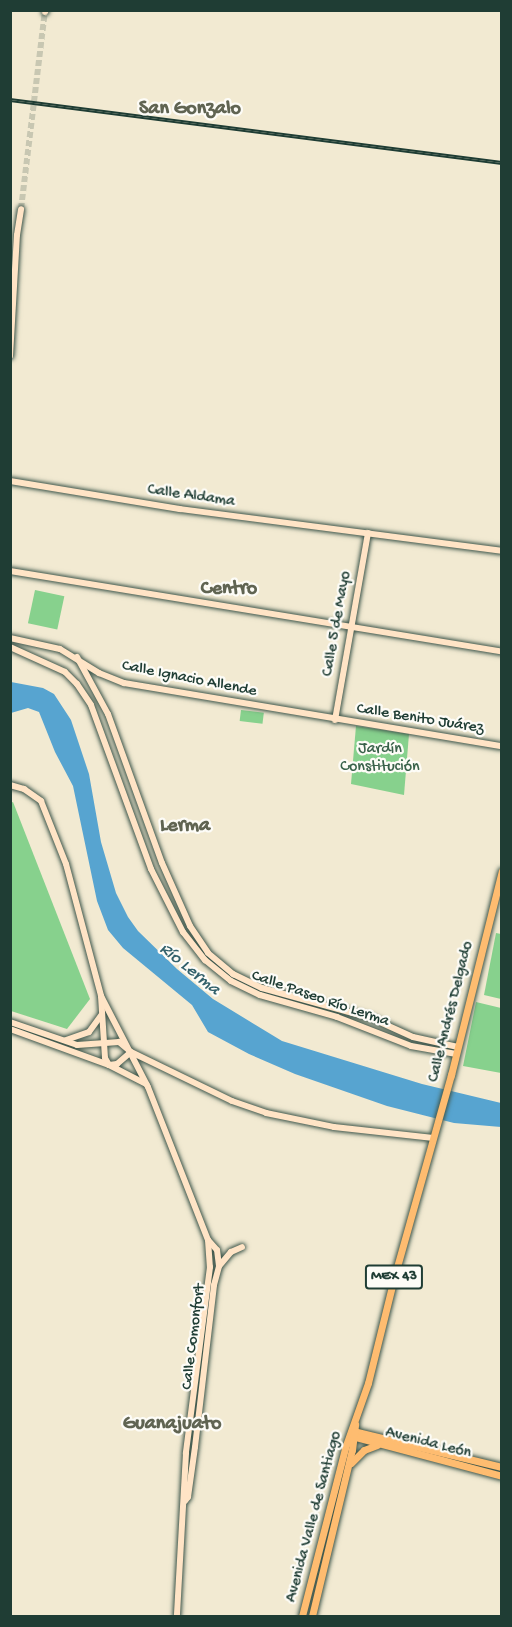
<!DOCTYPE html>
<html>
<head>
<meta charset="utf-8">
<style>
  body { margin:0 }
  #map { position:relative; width:512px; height:1627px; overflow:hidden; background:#f2ead2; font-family:"Gochi Hand",sans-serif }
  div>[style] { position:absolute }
  .green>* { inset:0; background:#87d18d; transform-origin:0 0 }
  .water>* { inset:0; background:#57a4d0 }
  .secondary-tunnel>* { height:6px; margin-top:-3px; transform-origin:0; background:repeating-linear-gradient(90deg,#c8c7b2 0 6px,transparent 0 9px) }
  .roads { filter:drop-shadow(0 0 2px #3f574c) drop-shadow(0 0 2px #3f574c) }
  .secondary>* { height:6px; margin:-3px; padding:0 3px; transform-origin:3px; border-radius:3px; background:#ffe4c6 }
  .primary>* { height:7px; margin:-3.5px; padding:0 3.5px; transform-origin:3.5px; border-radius:3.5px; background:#febc70 }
  .rail>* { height:4px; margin-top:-2px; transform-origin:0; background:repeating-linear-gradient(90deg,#fdfcf7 0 4.5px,#1f3d34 0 9px); box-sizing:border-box; border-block:2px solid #1f3d34 }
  span { translate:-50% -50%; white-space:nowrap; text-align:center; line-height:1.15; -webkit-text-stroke:4.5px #fdfcf7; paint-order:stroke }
  .shield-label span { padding:2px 4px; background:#fdfcf7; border:2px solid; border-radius:4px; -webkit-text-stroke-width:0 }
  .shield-label { font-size:15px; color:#1f3d34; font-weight:700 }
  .street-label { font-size:16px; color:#1f3d34 }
  .park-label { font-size:16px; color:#39624a }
  .water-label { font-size:18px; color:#33616b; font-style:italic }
  .quarter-label { font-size:20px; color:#606452; font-weight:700 }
  .frame { position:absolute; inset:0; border:12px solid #1f3d34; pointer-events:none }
</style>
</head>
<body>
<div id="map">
  <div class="green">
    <i style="left:35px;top:590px;width:30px;height:34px;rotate:12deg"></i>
    <i style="left:241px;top:710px;width:23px;height:11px;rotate:7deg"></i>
    <i style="clip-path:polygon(356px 726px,409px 734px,404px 795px,351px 784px)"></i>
    <i style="clip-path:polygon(13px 802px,90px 999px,67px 1029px,11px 1011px,10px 803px)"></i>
    <i style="clip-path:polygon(496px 933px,501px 934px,501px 999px,484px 995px)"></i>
    <i style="clip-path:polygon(476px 1002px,501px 1008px,501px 1073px,463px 1066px)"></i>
  </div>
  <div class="water">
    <i style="clip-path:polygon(11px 682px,43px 688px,54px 694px,71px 720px,89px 774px,101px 842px,116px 893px,128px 917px,138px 931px,177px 969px,213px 999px,282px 1041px,422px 1084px,501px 1103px,501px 1127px,454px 1123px,387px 1106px,295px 1074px,249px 1054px,208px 1032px,192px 1005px,123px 948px,108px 930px,97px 901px,73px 786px,55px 752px,39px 712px,28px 708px,11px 713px)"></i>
  </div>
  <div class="secondary-tunnel">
    <i style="left:21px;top:209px;width:198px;rotate:-83.1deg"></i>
  </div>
  <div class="roads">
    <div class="secondary">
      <i style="left:45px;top:12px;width:2px;rotate:-63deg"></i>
      <i style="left:10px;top:356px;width:121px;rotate:-86.7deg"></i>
      <i style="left:17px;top:235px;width:26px;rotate:-81deg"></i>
      <i style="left:10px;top:481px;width:172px;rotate:9.4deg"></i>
      <i style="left:180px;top:509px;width:325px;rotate:7.4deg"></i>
      <i style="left:10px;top:571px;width:499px;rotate:9.3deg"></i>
      <i style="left:10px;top:638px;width:51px;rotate:12.4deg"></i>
      <i style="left:60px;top:649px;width:46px;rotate:31.6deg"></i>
      <i style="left:99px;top:673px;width:27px;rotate:22deg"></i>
      <i style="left:124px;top:683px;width:383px;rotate:9.5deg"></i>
      <i style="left:10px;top:647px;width:60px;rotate:24.4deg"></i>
      <i style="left:65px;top:672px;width:17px;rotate:45deg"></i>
      <i style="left:77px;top:684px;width:25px;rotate:56deg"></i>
      <i style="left:91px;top:705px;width:175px;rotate:69.9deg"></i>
      <i style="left:151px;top:869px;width:71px;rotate:63.1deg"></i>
      <i style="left:183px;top:932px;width:36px;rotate:52deg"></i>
      <i style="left:205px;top:960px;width:33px;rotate:39deg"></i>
      <i style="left:231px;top:981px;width:32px;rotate:26deg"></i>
      <i style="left:260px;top:995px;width:80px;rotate:15.9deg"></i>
      <i style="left:337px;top:1017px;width:79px;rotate:21.4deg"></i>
      <i style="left:411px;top:1046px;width:46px;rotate:10.1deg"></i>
      <i style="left:77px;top:657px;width:65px;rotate:61.5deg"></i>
      <i style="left:108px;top:714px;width:158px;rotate:70.1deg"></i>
      <i style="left:162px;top:863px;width:69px;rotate:66deg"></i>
      <i style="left:190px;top:926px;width:32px;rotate:56deg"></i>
      <i style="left:208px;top:953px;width:33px;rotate:40deg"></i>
      <i style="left:233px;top:974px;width:32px;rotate:26deg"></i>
      <i style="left:262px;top:988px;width:113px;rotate:15.4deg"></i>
      <i style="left:371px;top:1018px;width:46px;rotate:24.3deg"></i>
      <i style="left:413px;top:1037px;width:46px;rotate:12.5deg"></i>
      <i style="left:335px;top:720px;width:190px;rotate:-80deg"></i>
      <i style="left:10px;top:785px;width:15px;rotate:16deg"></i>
      <i style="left:24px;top:789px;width:21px;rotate:35deg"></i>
      <i style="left:41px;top:801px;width:68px;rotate:68.4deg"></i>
      <i style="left:66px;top:864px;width:137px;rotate:75.1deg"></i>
      <i style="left:101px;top:996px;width:62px;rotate:86.3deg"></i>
      <i style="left:105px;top:1058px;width:8px;rotate:60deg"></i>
      <i style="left:109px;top:1065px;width:8px;rotate:-7deg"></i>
      <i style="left:117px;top:1064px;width:18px;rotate:-41deg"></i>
      <i style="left:101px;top:996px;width:102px;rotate:62.7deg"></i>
      <i style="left:148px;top:1087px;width:164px;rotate:68.6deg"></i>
      <i style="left:208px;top:1240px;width:27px;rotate:86deg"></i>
      <i style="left:210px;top:1267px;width:188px;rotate:97.4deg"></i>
      <i style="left:186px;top:1453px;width:163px;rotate:93.2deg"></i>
      <i style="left:10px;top:1022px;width:71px;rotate:18.9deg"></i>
      <i style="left:77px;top:1045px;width:42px;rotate:-4.1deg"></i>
      <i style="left:119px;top:1042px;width:16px;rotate:40deg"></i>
      <i style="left:131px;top:1052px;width:112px;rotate:25.9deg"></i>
      <i style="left:232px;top:1101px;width:36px;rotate:19deg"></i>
      <i style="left:266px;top:1113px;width:69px;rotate:11.6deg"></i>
      <i style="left:334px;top:1127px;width:100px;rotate:6.3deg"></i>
      <i style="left:10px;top:1029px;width:105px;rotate:20deg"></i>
      <i style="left:109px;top:1065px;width:42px;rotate:27.2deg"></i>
      <i style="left:66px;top:1040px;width:24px;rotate:-19deg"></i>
      <i style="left:89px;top:1032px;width:22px;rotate:-54deg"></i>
      <i style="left:220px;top:1265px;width:17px;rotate:-50deg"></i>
      <i style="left:231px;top:1252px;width:12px;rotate:-24deg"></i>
      <i style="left:185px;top:1501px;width:5px;rotate:-53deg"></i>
      <i style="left:188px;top:1497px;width:50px;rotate:-82deg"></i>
      <i style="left:195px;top:1447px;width:163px;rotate:-83.3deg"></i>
      <i style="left:214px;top:1285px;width:20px;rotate:-75deg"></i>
      <i style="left:219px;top:1266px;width:16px;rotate:-97deg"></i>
      <i style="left:217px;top:1250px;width:13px;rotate:-132deg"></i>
    </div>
    <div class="primary">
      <i style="left:353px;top:1431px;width:153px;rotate:13.6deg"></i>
      <i style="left:352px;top:1436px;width:155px;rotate:14.9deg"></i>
      <i style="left:351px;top:1463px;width:18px;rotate:-45deg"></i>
      <i style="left:364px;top:1450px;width:14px;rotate:-21deg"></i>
      <i style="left:302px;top:1616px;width:173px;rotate:-75.6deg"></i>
      <i style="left:345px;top:1448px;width:69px;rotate:-70.5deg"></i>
      <i style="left:368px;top:1383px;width:112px;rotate:-76.1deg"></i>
      <i style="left:395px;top:1274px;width:207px;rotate:-74.3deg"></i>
      <i style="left:451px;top:1075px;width:210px;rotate:-76deg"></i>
      <i style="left:312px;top:1616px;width:171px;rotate:-76.5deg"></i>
      <i style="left:352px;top:1450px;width:26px;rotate:-83deg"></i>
    </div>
  </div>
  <div class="rail">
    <i style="left:10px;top:100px;width:496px;rotate:7.3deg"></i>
  </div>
  <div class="shield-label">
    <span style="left:394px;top:1277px">MEX 43</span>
  </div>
  <div class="street-label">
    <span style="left:191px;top:497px;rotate:8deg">Calle Aldama</span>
    <span style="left:338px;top:624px;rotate:-80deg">Calle 5 de Mayo</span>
    <span style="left:189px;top:680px;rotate:11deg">Calle Ignacio Allende</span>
    <span style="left:420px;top:720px;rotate:9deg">Calle Benito Juárez</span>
    <span style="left:320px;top:1000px;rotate:19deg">Calle Paseo Río Lerma</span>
    <span style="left:452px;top:1012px;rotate:-76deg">Calle Andrés Delgado</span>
    <span style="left:195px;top:1337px;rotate:-83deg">Calle Comonfort</span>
    <span style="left:428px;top:1444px;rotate:14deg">Avenida León</span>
    <span style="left:315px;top:1517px;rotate:-75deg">Avenida Valle de Santiago</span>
  </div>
  <div class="park-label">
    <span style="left:380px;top:759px">Jardín<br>Constitución</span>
  </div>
  <div class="water-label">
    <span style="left:189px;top:970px;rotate:39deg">Río Lerma</span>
  </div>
  <div class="quarter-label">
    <span style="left:190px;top:109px">San Gonzalo</span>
    <span style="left:229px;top:589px">Centro</span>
    <span style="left:185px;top:826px">Lerma</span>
    <span style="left:172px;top:1424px">Guanajuato</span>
  </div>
  <div class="frame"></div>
</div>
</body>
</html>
